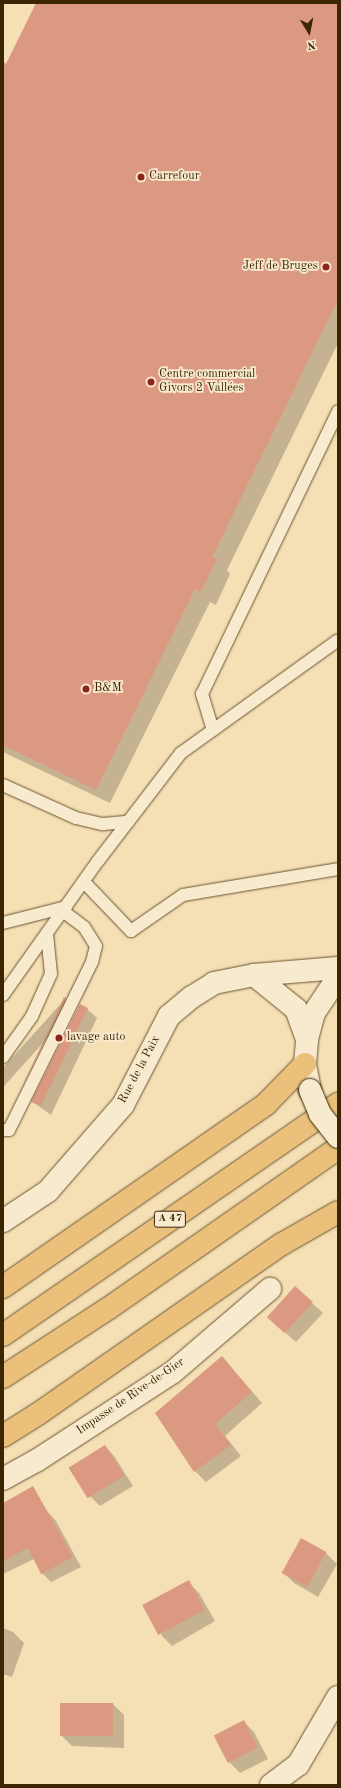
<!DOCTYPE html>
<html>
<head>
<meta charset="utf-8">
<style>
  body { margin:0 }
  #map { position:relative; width:341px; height:1788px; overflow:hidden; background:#f5dfb5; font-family:"Old Standard TT",serif }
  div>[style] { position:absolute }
  .shadow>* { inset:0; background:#0003; transform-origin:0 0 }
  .building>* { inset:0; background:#dc9982; transform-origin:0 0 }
  .roads { filter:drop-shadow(0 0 1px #6a5430) drop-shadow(0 0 1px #6a5430) }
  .service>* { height:12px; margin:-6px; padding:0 6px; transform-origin:6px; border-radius:6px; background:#f8eacf }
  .minor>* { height:22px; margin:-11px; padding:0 11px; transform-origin:11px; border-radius:11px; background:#f8eacf }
  .secondary>* { height:22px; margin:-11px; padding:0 11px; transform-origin:11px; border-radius:11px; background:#f8eacf }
  .motorway>* { height:22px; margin:-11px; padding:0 11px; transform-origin:11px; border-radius:11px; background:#eac07a }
  .bridges { filter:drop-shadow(0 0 1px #3b2503) drop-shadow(0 0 1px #3b2503) }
  .secondary-bridge>* { height:22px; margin:-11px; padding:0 11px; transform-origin:11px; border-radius:11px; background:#f8eacf }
  .dots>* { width:11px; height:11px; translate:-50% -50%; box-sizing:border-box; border:2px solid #f8eacf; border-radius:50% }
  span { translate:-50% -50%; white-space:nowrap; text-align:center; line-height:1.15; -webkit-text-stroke:3.5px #f8eacf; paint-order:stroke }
  .shield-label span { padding:1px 3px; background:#f8eacf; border:1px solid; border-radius:3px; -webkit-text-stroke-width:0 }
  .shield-label { font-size:11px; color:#3b2503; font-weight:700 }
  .poi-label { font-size:12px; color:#3b2503 }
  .left { translate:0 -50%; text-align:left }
  .right { translate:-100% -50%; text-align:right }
  .street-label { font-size:12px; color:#3b2503 }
  .frame { position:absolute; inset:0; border:4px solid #3b2503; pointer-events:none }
  .north { position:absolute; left:289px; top:12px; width:40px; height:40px; -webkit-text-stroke:3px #f8eacf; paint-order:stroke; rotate:170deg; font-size:11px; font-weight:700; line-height:16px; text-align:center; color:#3b2503 }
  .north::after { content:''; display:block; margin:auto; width:14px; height:18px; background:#3b2503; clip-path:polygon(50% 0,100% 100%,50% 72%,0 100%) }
</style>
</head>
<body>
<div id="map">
  <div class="shadow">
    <i style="clip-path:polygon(37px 3px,338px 3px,338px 343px,227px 570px,230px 574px,216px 605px,210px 602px,110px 803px,3px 752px,3px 62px,7px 64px)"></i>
    <i style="left:65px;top:999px;width:13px;height:106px;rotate:42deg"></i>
    <i style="clip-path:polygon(87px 1009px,97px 1018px,51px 1115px,33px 1102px)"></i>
    <i style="clip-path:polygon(312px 1303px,323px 1313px,296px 1342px,278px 1326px)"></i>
    <i style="clip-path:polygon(222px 1357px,262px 1403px,225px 1436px,241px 1456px,206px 1482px,195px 1471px)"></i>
    <i style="clip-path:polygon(105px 1446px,114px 1456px,133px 1486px,100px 1506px,90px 1496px)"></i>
    <i style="clip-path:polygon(47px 1511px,56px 1521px,81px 1567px,51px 1582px,42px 1573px,34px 1559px,3px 1574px,3px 1533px)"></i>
    <i style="clip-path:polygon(301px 1540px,326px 1553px,337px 1564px,318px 1597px,294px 1583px,283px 1572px)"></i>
    <i style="clip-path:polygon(188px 1582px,199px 1593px,215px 1621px,172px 1646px,161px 1635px)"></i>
    <i style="clip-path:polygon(3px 1628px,13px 1632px,24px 1643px,12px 1677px,3px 1674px)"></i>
    <i style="clip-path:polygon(113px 1704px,124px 1715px,124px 1748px,72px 1746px,61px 1735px)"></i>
    <i style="clip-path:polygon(243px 1721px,254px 1732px,268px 1759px,240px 1773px,229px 1762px)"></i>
  </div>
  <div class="building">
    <i style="clip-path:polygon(36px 3px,338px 3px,338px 300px,212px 557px,217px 559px,201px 592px,195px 589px,96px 790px,3px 745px,3px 70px)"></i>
    <i style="clip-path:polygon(64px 997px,66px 998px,18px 1095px,31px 1068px)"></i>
    <i style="clip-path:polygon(80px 1004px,88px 1008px,41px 1106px,31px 1102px)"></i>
    <i style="left:295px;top:1286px;width:24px;height:42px;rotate:42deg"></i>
    <i style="clip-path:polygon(222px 1356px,252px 1392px,215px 1424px,231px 1445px,194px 1472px,155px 1413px)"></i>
    <i style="left:105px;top:1445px;width:36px;height:43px;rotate:58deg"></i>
    <i style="clip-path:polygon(33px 1486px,73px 1557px,41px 1574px,28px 1548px,3px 1561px,3px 1503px)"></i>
    <i style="left:301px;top:1538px;width:29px;height:40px;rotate:29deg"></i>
    <i style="left:189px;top:1580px;width:34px;height:53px;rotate:62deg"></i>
    <i style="left:60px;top:1703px;width:53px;height:33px"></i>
    <i style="left:244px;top:1720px;width:31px;height:34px;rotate:63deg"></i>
  </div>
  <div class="roads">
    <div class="service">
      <i style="left:213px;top:730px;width:38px;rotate:-107deg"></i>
      <i style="left:202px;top:694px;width:314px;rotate:-64.3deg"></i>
      <i style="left:3px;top:785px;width:80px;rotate:24.3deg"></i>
      <i style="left:76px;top:818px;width:28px;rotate:13deg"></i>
      <i style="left:103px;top:824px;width:25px;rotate:-5deg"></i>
      <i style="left:84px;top:882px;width:68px;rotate:46.2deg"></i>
      <i style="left:131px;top:931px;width:63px;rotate:-34.7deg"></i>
      <i style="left:183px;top:895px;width:157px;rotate:-9.5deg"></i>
      <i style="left:3px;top:923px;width:65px;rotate:-14.3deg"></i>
      <i style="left:3px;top:995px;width:164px;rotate:-54.7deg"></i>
      <i style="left:98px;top:861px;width:136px;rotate:-52.5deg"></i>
      <i style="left:181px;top:753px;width:193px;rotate:-35.7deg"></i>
      <i style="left:3px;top:1057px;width:50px;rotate:-54.7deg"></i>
      <i style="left:32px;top:1016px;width:46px;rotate:-65.7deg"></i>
      <i style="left:51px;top:974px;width:40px;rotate:-95.7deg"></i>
      <i style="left:3px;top:1130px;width:6px"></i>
      <i style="left:9px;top:1130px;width:187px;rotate:-63.7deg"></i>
      <i style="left:92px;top:962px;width:16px;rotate:-76deg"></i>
      <i style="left:96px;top:946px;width:22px;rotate:-122deg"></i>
      <i style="left:84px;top:927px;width:26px;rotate:-143deg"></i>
    </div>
    <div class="minor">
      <i style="left:3px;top:1479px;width:38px;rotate:-29deg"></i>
      <i style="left:36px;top:1461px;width:163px;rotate:-33deg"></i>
      <i style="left:173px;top:1372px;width:128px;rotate:-40.6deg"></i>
    </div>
    <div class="secondary">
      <i style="left:254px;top:975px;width:54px;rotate:39deg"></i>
      <i style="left:296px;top:1009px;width:32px;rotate:70deg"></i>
      <i style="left:310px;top:1090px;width:26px;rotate:-101deg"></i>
      <i style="left:305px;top:1064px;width:25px;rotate:-85deg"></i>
      <i style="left:307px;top:1039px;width:27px;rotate:-75deg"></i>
      <i style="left:314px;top:1013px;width:43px;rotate:-56.3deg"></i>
      <i style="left:3px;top:1221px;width:54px;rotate:-33.7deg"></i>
      <i style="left:48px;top:1191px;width:114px;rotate:-48.9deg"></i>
      <i style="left:123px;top:1105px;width:100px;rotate:-62.7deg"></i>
      <i style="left:169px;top:1016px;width:30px;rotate:-40deg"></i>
      <i style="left:192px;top:997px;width:26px;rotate:-32deg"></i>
      <i style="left:214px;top:983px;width:41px;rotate:-11.3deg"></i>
      <i style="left:254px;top:975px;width:84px;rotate:-4.8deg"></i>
      <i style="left:271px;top:1785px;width:34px;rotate:-37deg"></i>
      <i style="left:298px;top:1765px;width:79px;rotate:-59.5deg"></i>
    </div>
    <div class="motorway">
      <i style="left:3px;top:1287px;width:320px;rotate:-34.8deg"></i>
      <i style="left:266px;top:1104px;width:56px;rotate:-45.7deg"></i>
      <i style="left:3px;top:1335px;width:407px;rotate:-34.6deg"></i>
      <i style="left:3px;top:1377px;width:126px;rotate:-33.1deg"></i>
      <i style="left:109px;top:1308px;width:279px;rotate:-34.9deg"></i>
      <i style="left:3px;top:1436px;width:41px;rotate:-32.2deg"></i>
      <i style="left:38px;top:1414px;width:297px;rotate:-34.9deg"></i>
      <i style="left:282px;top:1244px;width:64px;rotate:-29.7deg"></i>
    </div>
  </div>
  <div class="bridges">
    <div class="secondary-bridge">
      <i style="left:310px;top:1090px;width:26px;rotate:67deg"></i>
      <i style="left:320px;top:1114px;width:29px;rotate:52deg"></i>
    </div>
  </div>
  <div class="dots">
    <i style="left:141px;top:177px;background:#8f2418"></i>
    <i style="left:326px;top:267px;background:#8f2418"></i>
    <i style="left:151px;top:382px;background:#8f2418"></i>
    <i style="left:86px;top:689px;background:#8f2418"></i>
    <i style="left:59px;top:1038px;background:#8f2418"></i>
  </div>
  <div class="shield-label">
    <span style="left:170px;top:1219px">A 47</span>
  </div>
  <div class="poi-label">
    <span class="left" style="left:149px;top:177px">Carrefour</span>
    <span class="right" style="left:318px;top:267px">Jeff de Bruges</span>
    <span class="left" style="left:159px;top:382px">Centre commercial<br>Givors 2 Vallées</span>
    <span class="left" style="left:94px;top:689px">B&amp;M</span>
    <span class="left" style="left:67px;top:1038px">lavage auto</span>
  </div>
  <div class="street-label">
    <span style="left:140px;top:1070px;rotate:-62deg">Rue de la Paix</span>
    <span style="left:131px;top:1397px;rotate:-34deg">Impasse de Rive-de-Gier</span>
  </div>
  <div class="frame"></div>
  <div class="north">N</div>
</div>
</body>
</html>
